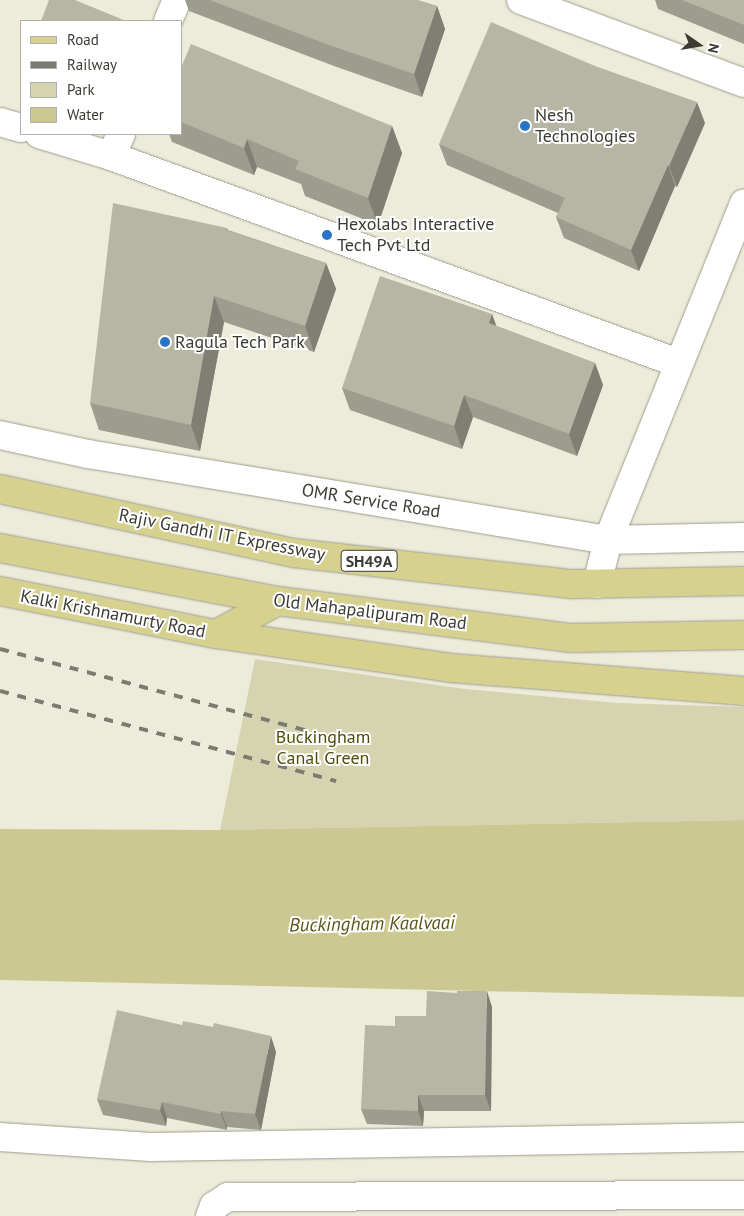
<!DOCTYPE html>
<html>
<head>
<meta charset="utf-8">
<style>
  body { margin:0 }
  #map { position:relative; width:744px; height:1216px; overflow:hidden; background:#edecdb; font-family:"PT Sans",sans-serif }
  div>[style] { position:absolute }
  .green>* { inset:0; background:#d6d3b1 }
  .water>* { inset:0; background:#ccc891 }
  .roads { filter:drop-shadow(0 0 1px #9e9d8d) drop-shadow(0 0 1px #9e9d8d) }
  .minor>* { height:28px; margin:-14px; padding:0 14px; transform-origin:14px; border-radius:14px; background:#fff }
  .major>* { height:28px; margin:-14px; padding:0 14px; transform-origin:14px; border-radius:14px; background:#d7d190 }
  .rail>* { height:4px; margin-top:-2px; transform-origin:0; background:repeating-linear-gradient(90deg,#7c7b71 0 9px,transparent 0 18px) }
  .wall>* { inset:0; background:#9d9d8e }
  .shaded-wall>* { inset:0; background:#807f74 }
  .building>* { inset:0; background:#b7b6a5 }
  .dots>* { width:14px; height:14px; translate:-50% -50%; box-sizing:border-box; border:2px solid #fff; border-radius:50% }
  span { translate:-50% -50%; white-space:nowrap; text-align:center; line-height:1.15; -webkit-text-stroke:4px #fff; paint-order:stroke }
  .shield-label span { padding:1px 4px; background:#fff; border:1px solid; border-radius:4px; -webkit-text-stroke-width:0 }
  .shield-label { font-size:16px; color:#3b3a33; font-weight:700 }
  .poi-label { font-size:18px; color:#3b3a33 }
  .left { translate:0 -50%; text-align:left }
  .street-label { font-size:18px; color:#3b3a33 }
  .park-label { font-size:18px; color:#524c09 }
  .water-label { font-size:19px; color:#5b5516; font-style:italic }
  .legend { position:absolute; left:20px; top:20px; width:162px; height:115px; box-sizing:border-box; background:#fff; border:1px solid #b1b0ad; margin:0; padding:6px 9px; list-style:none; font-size:15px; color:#3b3a33 }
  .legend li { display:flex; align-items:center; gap:10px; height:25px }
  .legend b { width:25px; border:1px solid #b1b0ad }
  .north { position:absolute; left:674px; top:20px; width:50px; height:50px; -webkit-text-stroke:4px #fff; paint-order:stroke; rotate:103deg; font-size:14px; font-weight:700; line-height:20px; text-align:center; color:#3b3a33 }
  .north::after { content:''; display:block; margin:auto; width:18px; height:22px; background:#3b3a33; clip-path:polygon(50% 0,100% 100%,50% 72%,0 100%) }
</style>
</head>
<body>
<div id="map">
  <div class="green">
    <i style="clip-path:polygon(255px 659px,465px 689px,618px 703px,744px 707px,744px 820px,220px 830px)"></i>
  </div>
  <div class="water">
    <i style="clip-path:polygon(744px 820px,744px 997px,0 980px,0 829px,220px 830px)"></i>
  </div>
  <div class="roads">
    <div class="minor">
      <i style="left:521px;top:0;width:238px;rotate:20.4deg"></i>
      <i style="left:168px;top:21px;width:23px;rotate:-67deg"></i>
      <i style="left:0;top:122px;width:22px;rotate:16deg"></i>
      <i style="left:39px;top:134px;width:75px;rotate:17deg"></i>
      <i style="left:121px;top:134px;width:24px;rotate:114deg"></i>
      <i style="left:111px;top:156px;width:604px;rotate:20.06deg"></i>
      <i style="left:0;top:435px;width:90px;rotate:12.2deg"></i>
      <i style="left:88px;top:454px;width:527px;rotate:9.39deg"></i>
      <i style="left:608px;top:540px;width:136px;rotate:-1.3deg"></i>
      <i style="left:597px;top:584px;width:45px;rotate:-76deg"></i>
      <i style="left:608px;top:540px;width:363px;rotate:-68deg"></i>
      <i style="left:0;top:1137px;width:151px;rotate:3.8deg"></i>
      <i style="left:151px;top:1147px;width:593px;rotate:-0.97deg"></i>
      <i style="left:210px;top:1216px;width:11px;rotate:-68deg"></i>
      <i style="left:214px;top:1206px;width:17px;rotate:-33deg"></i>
      <i style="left:228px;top:1197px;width:516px;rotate:-0.22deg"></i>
    </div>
    <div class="major">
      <i style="left:0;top:489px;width:301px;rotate:12.3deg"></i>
      <i style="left:294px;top:553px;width:280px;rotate:6.4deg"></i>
      <i style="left:572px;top:584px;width:172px;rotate:-1deg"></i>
      <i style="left:0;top:548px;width:283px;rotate:10.8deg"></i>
      <i style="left:278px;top:601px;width:294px;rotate:7.2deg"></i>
      <i style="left:570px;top:638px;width:174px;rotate:-1deg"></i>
      <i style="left:0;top:591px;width:220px;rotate:11.3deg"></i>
      <i style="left:216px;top:634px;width:70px;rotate:-28deg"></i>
      <i style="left:216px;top:634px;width:237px;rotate:8.2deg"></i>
      <i style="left:451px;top:668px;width:294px;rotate:4.5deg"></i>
    </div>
  </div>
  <div class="rail">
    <i style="left:0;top:649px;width:366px;rotate:14.9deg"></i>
    <i style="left:0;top:691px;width:348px;rotate:15deg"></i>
  </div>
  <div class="wall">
    <i style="clip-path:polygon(185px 0,417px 0,437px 6px,445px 29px,422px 97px,334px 66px,189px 11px)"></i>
    <i style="clip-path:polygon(655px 0,744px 0,744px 44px,658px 9px)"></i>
    <i style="clip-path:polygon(181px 68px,392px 126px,402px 153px,378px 225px,305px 196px,301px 184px,257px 167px,254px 175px,172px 142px,169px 134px,181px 134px)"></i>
    <i style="clip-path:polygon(705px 123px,677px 187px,675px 186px,639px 271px,564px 238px,556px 217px,558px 213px,447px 165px,439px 144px)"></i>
    <i style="clip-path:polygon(227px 228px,228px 230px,326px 263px,336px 289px,314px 352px,224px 322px,200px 451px,99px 430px,90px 403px)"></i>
    <i style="clip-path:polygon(492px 314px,496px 326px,595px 363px,603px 385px,577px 456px,473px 417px,462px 449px,350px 410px,342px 388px)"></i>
    <i style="clip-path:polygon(492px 1007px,491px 1111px,424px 1111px,423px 1126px,367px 1124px,361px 1109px,395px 1026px,426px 1016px)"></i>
    <i style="clip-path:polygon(276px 1052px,261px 1130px,227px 1127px,227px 1130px,167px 1118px,166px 1126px,103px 1115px,97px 1099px)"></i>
  </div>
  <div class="shaded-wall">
    <i style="clip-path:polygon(437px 6px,445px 29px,422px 97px,414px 74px)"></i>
    <i style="clip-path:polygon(697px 102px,705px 123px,677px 187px,669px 166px)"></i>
    <i style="clip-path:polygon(392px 126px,402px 153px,378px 225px,368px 198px)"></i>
    <i style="clip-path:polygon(247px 139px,257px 167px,254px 175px,244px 148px)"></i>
    <i style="clip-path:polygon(668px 165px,675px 186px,639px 271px,631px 250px)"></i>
    <i style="clip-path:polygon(326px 263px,336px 289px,314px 352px,305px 326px)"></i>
    <i style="clip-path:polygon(214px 296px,224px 322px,200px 451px,191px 425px)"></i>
    <i style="clip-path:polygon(492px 314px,500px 336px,489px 323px)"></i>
    <i style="clip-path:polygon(595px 363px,603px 385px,577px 456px,569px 434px)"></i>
    <i style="clip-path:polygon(464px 395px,473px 417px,462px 449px,454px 426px)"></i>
    <i style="clip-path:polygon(487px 991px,492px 1007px,491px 1111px,485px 1095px)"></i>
    <i style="clip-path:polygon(271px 1036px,276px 1052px,261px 1130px,255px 1114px)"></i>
    <i style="clip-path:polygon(418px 1095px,424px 1111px,423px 1126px,418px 1111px)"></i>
    <i style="clip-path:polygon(162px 1102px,167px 1118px,166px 1126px,160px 1110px)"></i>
    <i style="clip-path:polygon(221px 1111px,227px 1127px,227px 1130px,221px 1114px)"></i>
  </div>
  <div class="building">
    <i style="clip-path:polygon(49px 0,75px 0,126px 21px,41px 21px)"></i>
    <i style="clip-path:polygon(210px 0,417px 0,437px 6px,414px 74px,326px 44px)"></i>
    <i style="clip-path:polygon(682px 0,744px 0,744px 25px)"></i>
    <i style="clip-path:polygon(491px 22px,595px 66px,697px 102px,669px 166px,668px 165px,631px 250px,556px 217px,565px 198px,439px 144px)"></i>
    <i style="clip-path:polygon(191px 44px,392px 126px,368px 198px,295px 169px,299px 161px,247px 139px,244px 148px,181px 122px,181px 68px)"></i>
    <i style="clip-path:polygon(113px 203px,227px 228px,226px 230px,326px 263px,305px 326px,214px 296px,191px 425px,90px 403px)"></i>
    <i style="clip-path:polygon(380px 276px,492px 314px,489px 323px,595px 363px,569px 434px,464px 395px,454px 426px,342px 388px)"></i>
    <i style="clip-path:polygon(427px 991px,457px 993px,457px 991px,487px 991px,485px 1095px,418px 1095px,418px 1111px,361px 1109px,365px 1025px,395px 1026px,395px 1016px,426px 1016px)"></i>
    <i style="clip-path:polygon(117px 1010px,182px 1025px,183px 1021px,213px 1027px,214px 1023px,271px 1036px,255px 1114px,221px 1111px,221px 1114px,162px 1102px,160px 1110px,97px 1099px)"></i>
  </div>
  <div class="dots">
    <i style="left:525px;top:126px;background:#2b73c4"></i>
    <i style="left:327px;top:235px;background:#2b73c4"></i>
    <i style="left:165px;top:342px;background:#2b73c4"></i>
  </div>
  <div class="shield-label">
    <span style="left:369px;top:561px">SH49A</span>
  </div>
  <div class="poi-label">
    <span class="left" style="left:535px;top:126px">Nesh<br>Technologies</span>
    <span class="left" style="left:337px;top:235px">Hexolabs Interactive<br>Tech Pvt Ltd</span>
    <span class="left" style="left:175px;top:342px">Ragula Tech Park</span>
  </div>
  <div class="street-label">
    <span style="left:371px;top:501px;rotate:9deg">OMR Service Road</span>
    <span style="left:222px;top:535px;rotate:11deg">Rajiv Gandhi IT Expressway</span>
    <span style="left:370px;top:612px;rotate:7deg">Old Mahapalipuram Road</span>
    <span style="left:113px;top:614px;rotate:11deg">Kalki Krishnamurty Road</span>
  </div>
  <div class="park-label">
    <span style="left:323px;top:748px">Buckingham<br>Canal Green</span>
  </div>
  <div class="water-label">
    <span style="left:372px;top:924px;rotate:-1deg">Buckingham Kaalvaai</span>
  </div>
  <ul class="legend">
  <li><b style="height:6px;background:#d7d190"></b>Road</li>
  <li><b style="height:6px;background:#7c7b71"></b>Railway</li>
  <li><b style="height:14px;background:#d6d3b1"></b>Park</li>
  <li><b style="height:14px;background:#ccc891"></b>Water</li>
  </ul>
  <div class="north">N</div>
</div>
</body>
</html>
